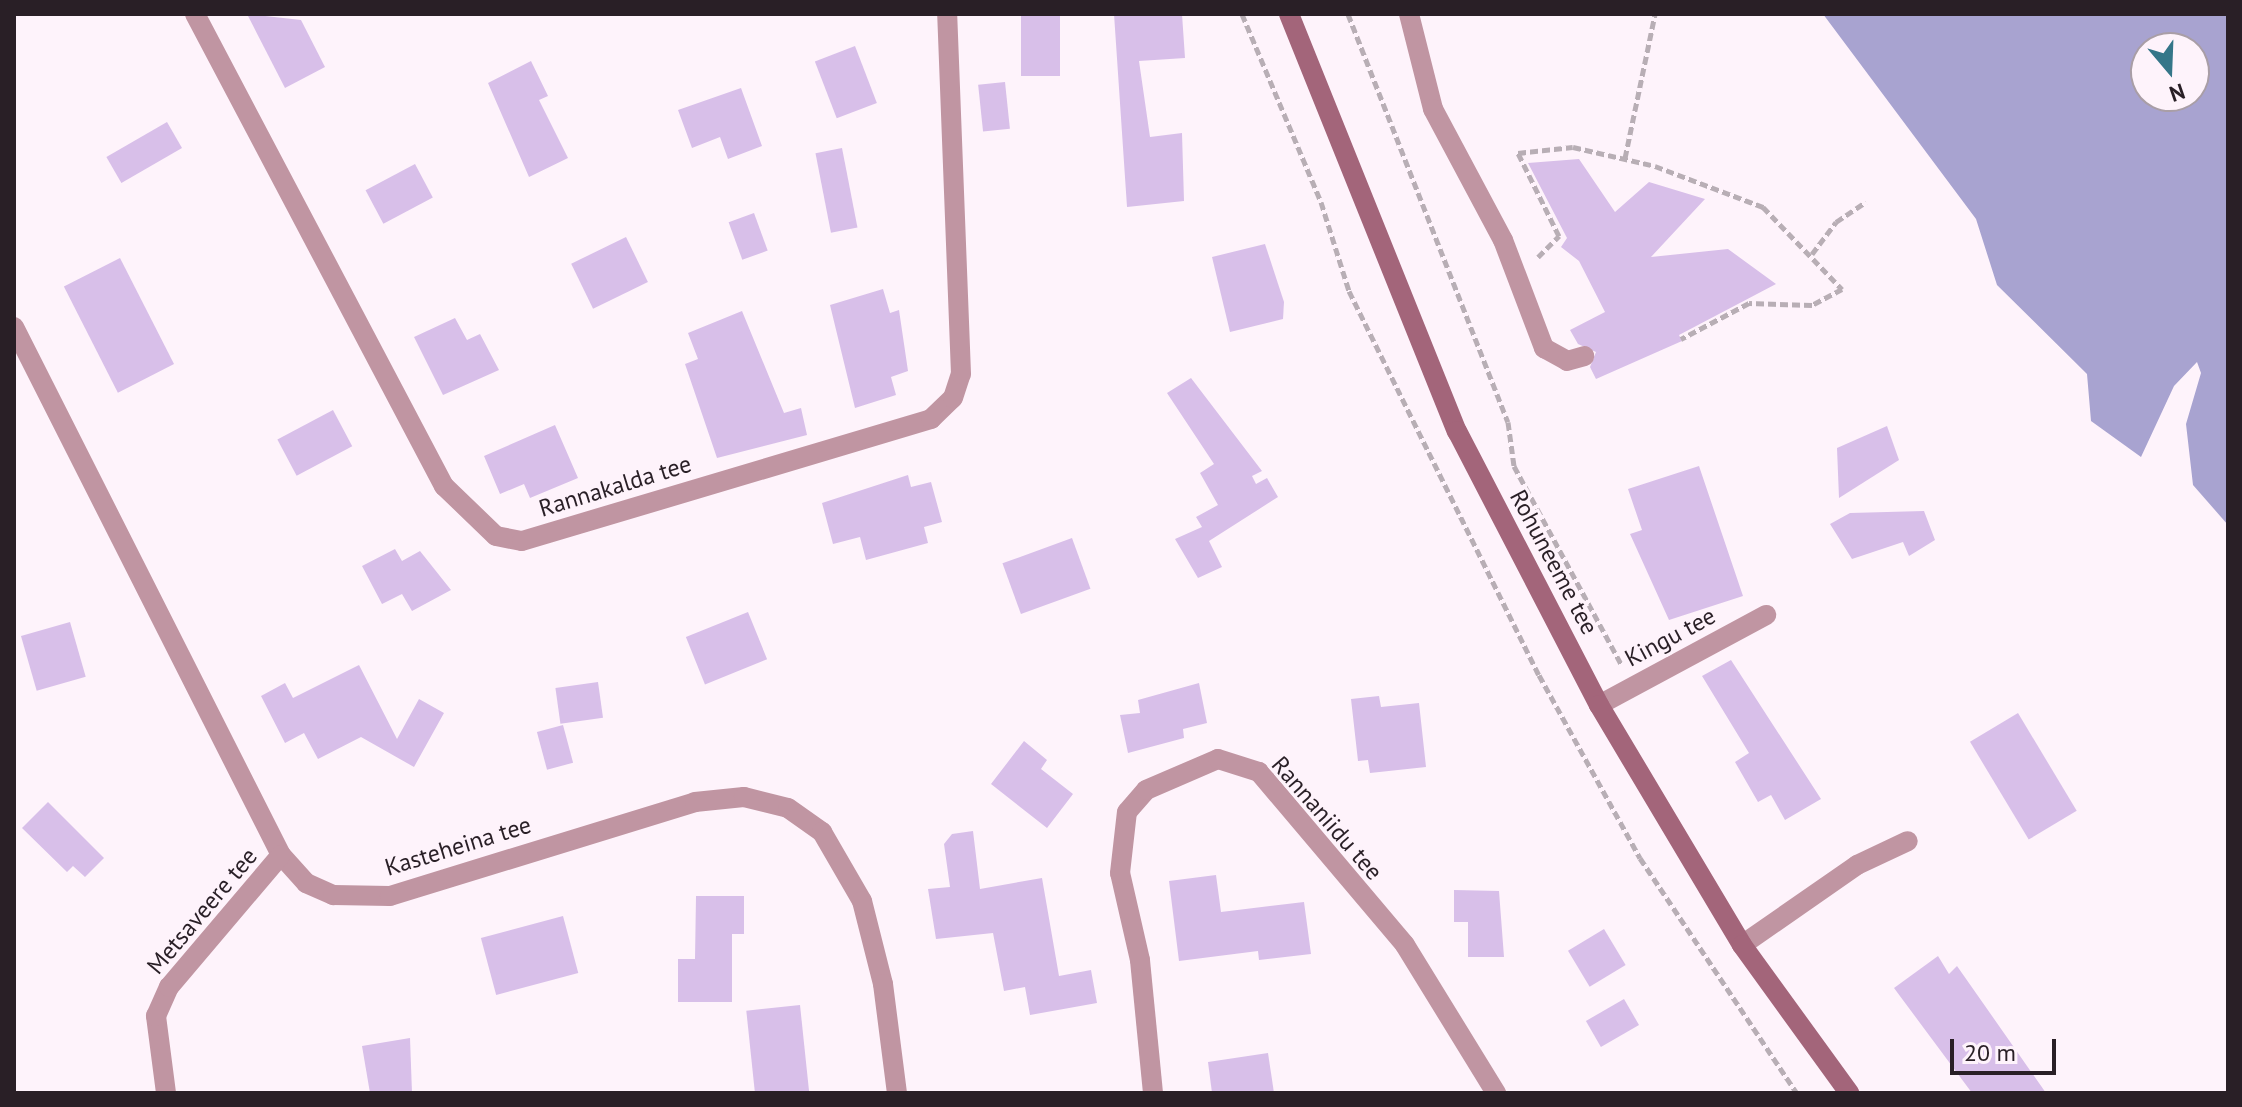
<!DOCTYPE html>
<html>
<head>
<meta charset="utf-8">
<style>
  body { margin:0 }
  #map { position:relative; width:2242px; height:1107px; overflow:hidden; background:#fef3fb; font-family:"PT Sans",sans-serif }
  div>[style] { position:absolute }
  .water>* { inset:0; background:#a8a3d0 }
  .building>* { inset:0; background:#d8bfe9; transform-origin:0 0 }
  .path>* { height:5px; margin-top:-2.5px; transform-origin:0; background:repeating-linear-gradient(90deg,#b8aeb5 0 8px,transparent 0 12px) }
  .lane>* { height:20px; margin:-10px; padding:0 10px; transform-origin:10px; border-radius:10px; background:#c095a2 }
  .street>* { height:20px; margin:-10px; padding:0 10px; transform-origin:10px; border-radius:10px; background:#c095a2 }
  .secondary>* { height:20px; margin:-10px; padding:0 10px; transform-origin:10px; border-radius:10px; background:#a3657a }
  span { translate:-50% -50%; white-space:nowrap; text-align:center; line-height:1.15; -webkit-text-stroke:6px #fef3fb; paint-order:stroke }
  .street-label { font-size:24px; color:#291f26 }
  .frame { position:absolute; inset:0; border:16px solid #291f26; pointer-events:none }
  .north { position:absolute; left:2130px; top:32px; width:80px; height:80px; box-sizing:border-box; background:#fef3fb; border:2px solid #a99ea6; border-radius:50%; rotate:161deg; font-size:22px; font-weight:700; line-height:32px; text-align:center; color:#291f26 }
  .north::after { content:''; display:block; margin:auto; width:28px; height:36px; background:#357689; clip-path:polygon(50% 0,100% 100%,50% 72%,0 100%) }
  .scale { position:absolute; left:1950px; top:1039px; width:106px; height:36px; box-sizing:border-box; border:4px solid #291f26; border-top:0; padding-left:10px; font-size:24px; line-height:28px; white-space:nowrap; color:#291f26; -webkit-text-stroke:6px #fef3fb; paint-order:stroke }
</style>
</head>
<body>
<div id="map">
  <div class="water">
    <i style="clip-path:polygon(evenodd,1823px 14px,2228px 14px,2228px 525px,2193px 485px,2186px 424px,2201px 373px,2197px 362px,2174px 386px,2141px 457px,2091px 421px,2087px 374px,1997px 285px,1976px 219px,1823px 14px,2146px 48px,2194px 48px,2194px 96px,2146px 96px,2146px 48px)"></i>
  </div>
  <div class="building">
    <i style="clip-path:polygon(247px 14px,301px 20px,325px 67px,285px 88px)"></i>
    <i style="left:1021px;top:14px;width:39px;height:62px"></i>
    <i style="clip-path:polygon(1114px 14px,1182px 14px,1185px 58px,1139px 61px,1150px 137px,1182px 133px,1184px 201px,1127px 207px)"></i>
    <i style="left:855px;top:46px;width:61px;height:43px;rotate:69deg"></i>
    <i style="clip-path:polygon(531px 61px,548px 96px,539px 100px,568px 158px,529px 177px,488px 83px)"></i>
    <i style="left:1005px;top:82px;width:47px;height:27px;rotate:84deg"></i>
    <i style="clip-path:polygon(741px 88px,762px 146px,728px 159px,720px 137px,692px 148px,678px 110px)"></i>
    <i style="left:167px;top:122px;width:30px;height:70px;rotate:60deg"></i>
    <i style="left:842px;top:148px;width:81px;height:27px;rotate:79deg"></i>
    <i style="clip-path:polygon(1579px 159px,1615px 212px,1649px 182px,1705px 199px,1651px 257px,1728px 249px,1776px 284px,1679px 335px,1682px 341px,1596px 379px,1590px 367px,1596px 352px,1578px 344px,1570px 330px,1605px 312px,1579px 261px,1561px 247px,1567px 238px,1528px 163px)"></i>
    <i style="left:415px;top:164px;width:38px;height:56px;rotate:62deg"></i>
    <i style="left:754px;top:213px;width:40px;height:27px;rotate:70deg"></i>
    <i style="left:626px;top:237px;width:50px;height:61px;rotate:64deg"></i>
    <i style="clip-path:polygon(1265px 244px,1284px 302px,1283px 319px,1230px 332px,1212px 257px)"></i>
    <i style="left:120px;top:258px;width:119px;height:63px;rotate:63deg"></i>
    <i style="clip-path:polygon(883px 289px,890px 313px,899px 310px,908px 371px,891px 377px,896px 395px,855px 408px,830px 305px)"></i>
    <i style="clip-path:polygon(742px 311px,784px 413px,801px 408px,807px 435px,717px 458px,685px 364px,698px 359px,688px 333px)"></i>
    <i style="clip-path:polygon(455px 318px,467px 340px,480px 334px,499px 370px,443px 395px,414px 337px)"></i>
    <i style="clip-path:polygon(1191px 378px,1262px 471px,1252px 476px,1256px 484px,1267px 478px,1278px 497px,1209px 541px,1222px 567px,1198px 578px,1175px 539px,1202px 527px,1196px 517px,1218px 505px,1200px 473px,1214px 464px,1167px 393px)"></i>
    <i style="left:333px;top:410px;width:41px;height:63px;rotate:62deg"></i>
    <i style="clip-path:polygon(555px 425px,578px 478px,530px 498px,524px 484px,500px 494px,484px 456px)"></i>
    <i style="clip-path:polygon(1887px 426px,1899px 460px,1839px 498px,1837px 448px)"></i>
    <i style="clip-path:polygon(1699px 466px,1743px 596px,1669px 620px,1630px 534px,1642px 530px,1628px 489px)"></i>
    <i style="clip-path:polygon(908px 475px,911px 487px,931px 482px,942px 522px,924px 527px,928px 543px,866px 560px,860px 537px,833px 544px,822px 503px)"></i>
    <i style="clip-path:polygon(1924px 511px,1935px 540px,1909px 556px,1903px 542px,1852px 559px,1830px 524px,1850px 513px)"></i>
    <i style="left:1072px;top:538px;width:54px;height:74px;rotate:70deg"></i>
    <i style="clip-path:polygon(395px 549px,402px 561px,420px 551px,451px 590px,412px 611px,402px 594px,382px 604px,362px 566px)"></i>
    <i style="left:748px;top:612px;width:51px;height:67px;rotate:68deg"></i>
    <i style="left:70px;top:622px;width:57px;height:51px;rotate:74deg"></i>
    <i style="clip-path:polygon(1731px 660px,1821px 799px,1785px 820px,1771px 795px,1758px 802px,1735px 762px,1749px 753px,1702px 676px)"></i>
    <i style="clip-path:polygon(359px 665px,397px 739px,419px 699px,444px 713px,414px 767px,361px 737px,318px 759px,304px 733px,285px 743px,261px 696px,285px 683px,293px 698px)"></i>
    <i style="left:598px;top:682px;width:36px;height:43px;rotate:82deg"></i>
    <i style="clip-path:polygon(1199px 683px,1207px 723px,1183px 729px,1184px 738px,1128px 753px,1120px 715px,1140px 713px,1138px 700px)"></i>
    <i style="clip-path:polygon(1379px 696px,1381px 707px,1419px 703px,1426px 767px,1370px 773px,1368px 760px,1358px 761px,1351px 699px)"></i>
    <i style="left:2018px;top:713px;width:114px;height:56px;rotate:59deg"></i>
    <i style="left:563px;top:725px;width:39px;height:27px;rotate:75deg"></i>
    <i style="clip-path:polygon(1024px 741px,1047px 760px,1041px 769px,1073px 794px,1047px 828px,991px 784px)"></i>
    <i style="clip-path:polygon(48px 802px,104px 858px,85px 877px,73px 866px,67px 872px,22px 828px)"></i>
    <i style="clip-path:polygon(973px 831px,980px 889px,1042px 878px,1059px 976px,1091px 970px,1097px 1003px,1030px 1015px,1025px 987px,1004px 991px,993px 933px,936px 939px,928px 889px,950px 887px,944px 844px,952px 834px)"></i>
    <i style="clip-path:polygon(1216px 875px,1221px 912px,1304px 902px,1311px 954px,1259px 960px,1258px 951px,1179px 961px,1169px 881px)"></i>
    <i style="clip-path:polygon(1454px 890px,1499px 891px,1504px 957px,1468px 957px,1468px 922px,1454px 922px)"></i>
    <i style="clip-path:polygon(696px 896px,744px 896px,744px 934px,732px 934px,732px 1002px,678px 1002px,678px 959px,695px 959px)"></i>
    <i style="left:563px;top:916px;width:59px;height:85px;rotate:75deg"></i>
    <i style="left:1604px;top:929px;width:42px;height:42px;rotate:59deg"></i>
    <i style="clip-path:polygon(1938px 956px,1949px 974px,1957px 966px,2046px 1093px,1972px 1093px,1894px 988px)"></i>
    <i style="left:1624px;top:999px;width:30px;height:44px;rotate:60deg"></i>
    <i style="left:800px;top:1005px;width:89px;height:54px;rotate:84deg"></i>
    <i style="clip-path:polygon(410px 1038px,412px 1093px,370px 1093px,362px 1046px)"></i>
    <i style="clip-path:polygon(1268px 1053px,1274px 1093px,1212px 1093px,1208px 1062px)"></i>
  </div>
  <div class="path">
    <i style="left:1242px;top:14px;width:204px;rotate:67.2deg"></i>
    <i style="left:1321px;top:202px;width:93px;rotate:72.5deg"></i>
    <i style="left:1349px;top:291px;width:428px;rotate:63.7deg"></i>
    <i style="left:1539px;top:675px;width:209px;rotate:61.1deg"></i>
    <i style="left:1640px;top:858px;width:283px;rotate:56.3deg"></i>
    <i style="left:1348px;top:14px;width:438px;rotate:68.6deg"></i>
    <i style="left:1508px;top:422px;width:44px;rotate:82.2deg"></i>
    <i style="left:1514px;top:466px;width:225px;rotate:61.6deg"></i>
    <i style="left:1625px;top:158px;width:147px;rotate:-78.2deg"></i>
    <i style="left:1812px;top:254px;width:40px;rotate:-53deg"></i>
    <i style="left:1836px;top:222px;width:36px;rotate:-34deg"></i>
    <i style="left:1538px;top:257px;width:30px;rotate:-45deg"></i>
    <i style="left:1559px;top:236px;width:93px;rotate:-116.3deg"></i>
    <i style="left:1518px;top:153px;width:55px;rotate:-6.2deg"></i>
    <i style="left:1573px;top:147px;width:84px;rotate:13deg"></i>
    <i style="left:1655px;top:166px;width:116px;rotate:20.8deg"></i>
    <i style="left:1763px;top:207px;width:114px;rotate:46.1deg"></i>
    <i style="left:1842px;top:289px;width:34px;rotate:152deg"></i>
    <i style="left:1812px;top:305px;width:63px;rotate:-178.2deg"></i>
    <i style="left:1749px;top:303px;width:77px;rotate:152.1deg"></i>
  </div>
  <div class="lane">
    <i style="left:1409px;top:14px;width:98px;rotate:75.8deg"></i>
    <i style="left:1433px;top:109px;width:149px;rotate:61.9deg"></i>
    <i style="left:1503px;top:240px;width:116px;rotate:69.2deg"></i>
    <i style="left:1544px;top:348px;width:26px;rotate:29deg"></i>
    <i style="left:1567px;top:361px;width:18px;rotate:-16deg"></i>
    <i style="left:1742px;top:945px;width:140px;rotate:-34.8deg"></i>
    <i style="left:1857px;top:865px;width:56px;rotate:-25.2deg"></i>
  </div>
  <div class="street">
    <i style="left:195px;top:14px;width:534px;rotate:62.19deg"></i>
    <i style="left:444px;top:486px;width:72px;rotate:43.9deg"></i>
    <i style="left:496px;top:536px;width:26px;rotate:11deg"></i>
    <i style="left:522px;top:541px;width:427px;rotate:-16.6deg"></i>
    <i style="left:931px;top:419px;width:30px;rotate:-44deg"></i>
    <i style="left:953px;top:398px;width:25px;rotate:-72deg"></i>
    <i style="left:961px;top:374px;width:360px;rotate:-92.2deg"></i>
    <i style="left:14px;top:327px;width:592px;rotate:63.18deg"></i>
    <i style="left:281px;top:855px;width:38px;rotate:48deg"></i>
    <i style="left:306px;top:883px;width:30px;rotate:24deg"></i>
    <i style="left:333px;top:895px;width:57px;rotate:1deg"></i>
    <i style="left:390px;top:896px;width:319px;rotate:-17.1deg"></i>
    <i style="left:695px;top:802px;width:49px;rotate:-5.8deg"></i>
    <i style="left:744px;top:797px;width:45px;rotate:14deg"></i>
    <i style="left:788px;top:808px;width:42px;rotate:35.2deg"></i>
    <i style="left:822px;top:832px;width:80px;rotate:59.9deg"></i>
    <i style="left:862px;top:901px;width:86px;rotate:75.8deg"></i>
    <i style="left:883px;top:984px;width:110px;rotate:82.7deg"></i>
    <i style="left:1599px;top:705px;width:190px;rotate:-28.3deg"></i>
    <i style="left:166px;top:1093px;width:78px;rotate:-97.4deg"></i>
    <i style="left:156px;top:1016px;width:32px;rotate:-66deg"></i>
    <i style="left:169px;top:987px;width:173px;rotate:-49.7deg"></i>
    <i style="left:1153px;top:1093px;width:134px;rotate:-95.6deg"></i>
    <i style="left:1140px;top:960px;width:89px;rotate:-102.9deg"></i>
    <i style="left:1120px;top:873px;width:61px;rotate:-83.5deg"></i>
    <i style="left:1127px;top:812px;width:29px;rotate:-49deg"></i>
    <i style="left:1146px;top:790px;width:78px;rotate:-23.3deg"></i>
    <i style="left:1218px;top:759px;width:43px;rotate:17.6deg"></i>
    <i style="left:1259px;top:772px;width:226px;rotate:49.8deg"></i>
    <i style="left:1405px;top:945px;width:174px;rotate:58.4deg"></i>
  </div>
  <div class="secondary">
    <i style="left:1289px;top:14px;width:450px;rotate:68.1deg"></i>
    <i style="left:1457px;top:431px;width:309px;rotate:62.6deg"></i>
    <i style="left:1599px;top:705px;width:279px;rotate:59.2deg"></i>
    <i style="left:1742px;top:945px;width:183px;rotate:54.1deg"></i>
  </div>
  <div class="street-label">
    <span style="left:615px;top:486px;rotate:-17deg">Rannakalda tee</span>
    <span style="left:1554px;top:562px;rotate:62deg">Rohuneeme tee</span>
    <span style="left:1670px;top:637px;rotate:-28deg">Kingu tee</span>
    <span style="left:1327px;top:818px;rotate:49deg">Rannaniidu tee</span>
    <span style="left:458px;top:846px;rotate:-17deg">Kasteheina tee</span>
    <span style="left:202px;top:911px;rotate:-50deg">Metsaveere tee</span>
  </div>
  <div class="frame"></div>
  <div class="north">N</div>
  <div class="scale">20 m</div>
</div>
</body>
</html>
